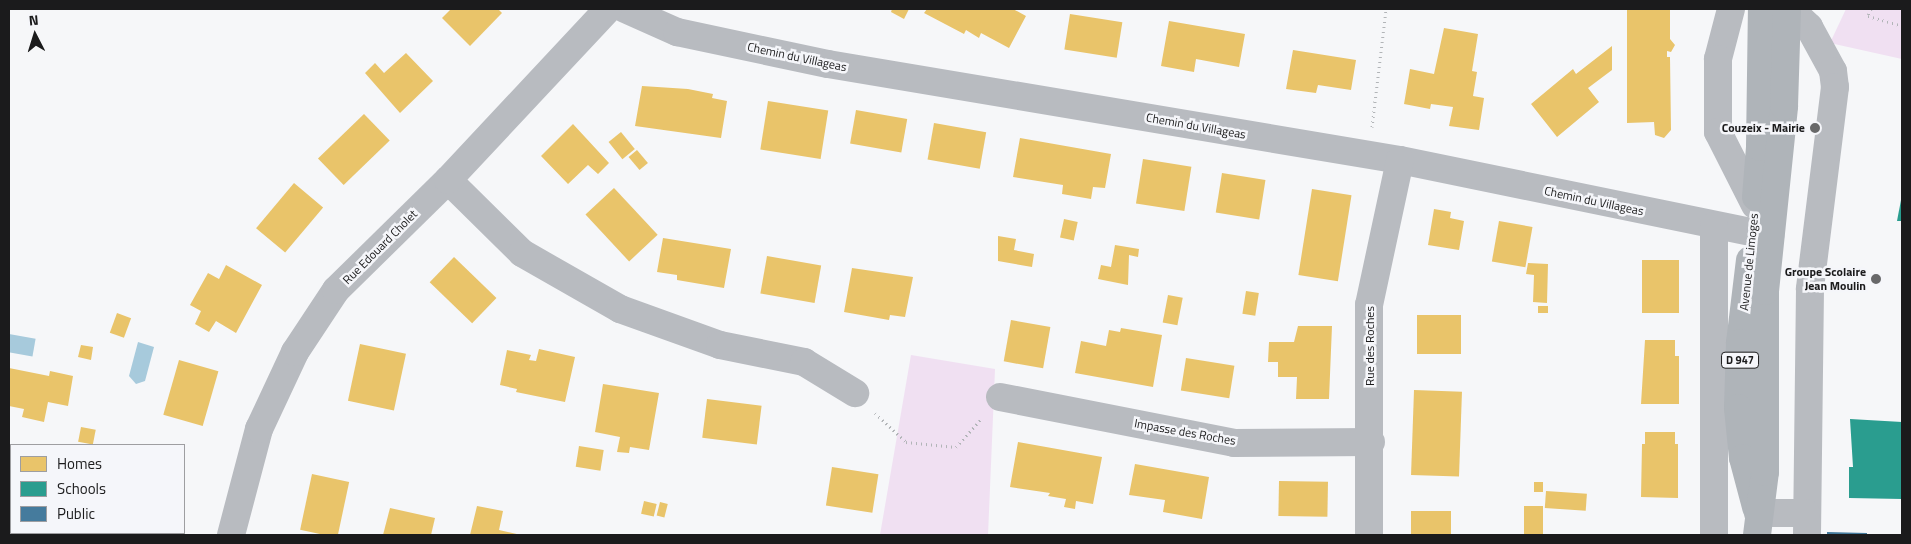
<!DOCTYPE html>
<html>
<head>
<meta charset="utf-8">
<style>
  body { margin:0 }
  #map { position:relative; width:1911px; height:544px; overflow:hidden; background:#f6f7f9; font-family:"Titillium Web",sans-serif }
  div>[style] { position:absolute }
  .green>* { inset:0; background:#f0e0f2 }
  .water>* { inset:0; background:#a7cadc; transform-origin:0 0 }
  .homes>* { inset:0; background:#e9c46a; transform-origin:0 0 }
  .schools>* { inset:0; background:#2a9d8f }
  .public>* { inset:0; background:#457b9d }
  .path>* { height:3px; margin-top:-1.5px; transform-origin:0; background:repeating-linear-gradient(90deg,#b2b5b8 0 1px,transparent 0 5px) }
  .minor>* { height:28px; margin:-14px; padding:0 14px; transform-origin:14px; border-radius:14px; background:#b8bbc0 }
  .major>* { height:28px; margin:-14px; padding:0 14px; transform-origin:14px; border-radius:14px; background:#afb4b9 }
  .dots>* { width:14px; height:14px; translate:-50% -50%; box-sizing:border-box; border:2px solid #f5f6fa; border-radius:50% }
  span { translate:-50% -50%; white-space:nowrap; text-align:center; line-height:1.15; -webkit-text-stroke:5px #f5f6fa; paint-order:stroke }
  .shield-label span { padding:1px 4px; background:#f5f6fa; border:1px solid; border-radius:4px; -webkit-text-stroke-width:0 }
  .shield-label { font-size:11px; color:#1b1b1c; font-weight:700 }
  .street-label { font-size:12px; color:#1b1b1c }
  .poi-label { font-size:12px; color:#1b1b1c; font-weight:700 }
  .right { translate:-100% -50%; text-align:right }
  .frame { position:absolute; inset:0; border:10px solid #1b1b1c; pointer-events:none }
  .legend { position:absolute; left:10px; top:444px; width:175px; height:90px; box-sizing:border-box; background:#f5f6fa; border:1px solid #9e9ea1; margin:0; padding:6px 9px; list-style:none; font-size:15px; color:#1b1b1c }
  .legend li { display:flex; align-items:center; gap:10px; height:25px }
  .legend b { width:25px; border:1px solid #9e9ea1 }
  .north { position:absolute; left:10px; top:10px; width:50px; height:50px; -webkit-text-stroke:4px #f5f6fa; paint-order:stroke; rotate:355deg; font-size:14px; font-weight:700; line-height:20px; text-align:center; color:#1b1b1c }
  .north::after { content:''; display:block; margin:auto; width:18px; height:22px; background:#1b1b1c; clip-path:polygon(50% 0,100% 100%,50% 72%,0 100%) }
</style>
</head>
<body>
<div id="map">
  <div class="green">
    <i style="clip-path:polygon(1846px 9px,1902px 9px,1902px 59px,1830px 43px)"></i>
    <i style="clip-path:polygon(911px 355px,995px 369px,988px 535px,880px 535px)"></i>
  </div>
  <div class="water">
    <i style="left:9px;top:334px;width:27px;height:18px;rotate:10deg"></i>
    <i style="clip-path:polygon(138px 342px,154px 347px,145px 381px,136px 384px,129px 376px)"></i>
  </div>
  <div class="homes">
    <i style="clip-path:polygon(451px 9px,498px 9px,502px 13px,470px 46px,442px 18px)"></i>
    <i style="clip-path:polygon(892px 9px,909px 9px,904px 19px,891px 12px)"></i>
    <i style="clip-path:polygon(927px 9px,1013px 9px,1026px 16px,1009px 48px,981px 33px,979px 38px,966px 30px,964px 34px,924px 13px)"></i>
    <i style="clip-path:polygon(1627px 9px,1670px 9px,1670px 39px,1675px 45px,1671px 52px,1667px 51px,1667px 57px,1670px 57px,1671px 130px,1664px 138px,1655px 135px,1654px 122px,1627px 123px)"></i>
    <i style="left:1070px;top:14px;width:53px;height:36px;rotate:9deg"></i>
    <i style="clip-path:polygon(1169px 21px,1245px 34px,1239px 67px,1196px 59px,1194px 72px,1161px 66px)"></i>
    <i style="clip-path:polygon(1444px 28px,1478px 34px,1472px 71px,1477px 72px,1473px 96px,1484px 98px,1479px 130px,1449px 126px,1453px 107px,1431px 104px,1430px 109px,1404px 104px,1410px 69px,1434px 74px)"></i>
    <i style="clip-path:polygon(1612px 46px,1612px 70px,1588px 88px,1599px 102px,1557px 137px,1531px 104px,1573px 69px,1576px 74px)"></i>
    <i style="clip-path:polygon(1293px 50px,1356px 60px,1351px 90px,1318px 85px,1316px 93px,1286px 89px)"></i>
    <i style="clip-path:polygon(406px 53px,433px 81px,400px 113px,365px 73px,375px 63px,384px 73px)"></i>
    <i style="clip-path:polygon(642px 86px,688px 89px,713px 94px,712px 98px,727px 101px,721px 138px,635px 126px)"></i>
    <i style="left:768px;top:101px;width:61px;height:49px;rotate:9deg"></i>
    <i style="left:856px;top:110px;width:52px;height:34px;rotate:10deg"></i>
    <i style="left:364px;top:114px;width:37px;height:64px;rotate:46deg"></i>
    <i style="left:934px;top:123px;width:53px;height:37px;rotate:10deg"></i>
    <i style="clip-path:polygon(573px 124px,609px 163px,598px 174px,588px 165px,568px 184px,541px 156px)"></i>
    <i style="left:621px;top:132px;width:22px;height:16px;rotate:51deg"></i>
    <i style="clip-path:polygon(1020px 138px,1111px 154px,1105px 188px,1093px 187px,1091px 199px,1062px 194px,1063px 185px,1013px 177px)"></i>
    <i style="left:637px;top:150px;width:17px;height:11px;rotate:50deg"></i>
    <i style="left:1143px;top:159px;width:49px;height:45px;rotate:9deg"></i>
    <i style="left:1222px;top:173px;width:44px;height:40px;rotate:9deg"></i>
    <i style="left:294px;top:183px;width:38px;height:59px;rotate:40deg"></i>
    <i style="left:614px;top:188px;width:64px;height:39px;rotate:47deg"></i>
    <i style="left:1312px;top:189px;width:40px;height:87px;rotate:9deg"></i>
    <i style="clip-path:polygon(1434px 209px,1451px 212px,1450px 218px,1464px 221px,1459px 250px,1428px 245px)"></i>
    <i style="left:1064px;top:219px;width:14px;height:19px;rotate:12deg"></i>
    <i style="left:1499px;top:221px;width:34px;height:41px;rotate:10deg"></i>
    <i style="clip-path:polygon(998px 236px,1016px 239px,1014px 250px,1034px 254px,1032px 267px,998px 261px)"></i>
    <i style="clip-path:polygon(663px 238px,731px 249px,724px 288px,677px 280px,677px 275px,657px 272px)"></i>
    <i style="clip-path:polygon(1115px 245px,1139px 249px,1138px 257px,1129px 255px,1128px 285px,1098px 279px,1101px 265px,1111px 267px)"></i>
    <i style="left:767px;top:256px;width:55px;height:38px;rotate:10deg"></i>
    <i style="left:454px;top:257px;width:59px;height:35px;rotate:44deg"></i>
    <i style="left:1679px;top:260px;width:53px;height:37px;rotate:90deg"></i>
    <i style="clip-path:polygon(1528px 263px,1548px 264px,1547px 303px,1533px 302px,1534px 275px,1526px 274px)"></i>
    <i style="clip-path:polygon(226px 265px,262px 285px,236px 333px,216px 321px,209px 332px,195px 324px,201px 311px,190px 305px,208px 273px,219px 279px)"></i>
    <i style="clip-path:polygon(852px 268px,913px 277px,905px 317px,890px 315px,889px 320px,844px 312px)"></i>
    <i style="left:1246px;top:291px;width:13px;height:23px;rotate:9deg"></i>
    <i style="left:1168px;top:295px;width:15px;height:28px;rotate:11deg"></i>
    <i style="left:1538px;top:306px;width:10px;height:7px"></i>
    <i style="left:117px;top:313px;width:15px;height:21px;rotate:20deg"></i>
    <i style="left:1417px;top:315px;width:44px;height:39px"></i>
    <i style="left:1011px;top:320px;width:40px;height:42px;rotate:10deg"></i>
    <i style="clip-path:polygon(1298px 326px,1332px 326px,1329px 399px,1296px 399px,1297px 377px,1278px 377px,1278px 362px,1268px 362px,1269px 342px,1294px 342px)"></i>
    <i style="clip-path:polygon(1121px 328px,1162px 335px,1153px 387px,1075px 373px,1081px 341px,1106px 346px,1109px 330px,1120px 332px)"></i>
    <i style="clip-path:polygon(1645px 340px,1675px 340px,1675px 356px,1679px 356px,1679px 404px,1641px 404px)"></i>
    <i style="left:360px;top:344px;width:47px;height:58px;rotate:12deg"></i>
    <i style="clip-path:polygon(81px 345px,93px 347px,91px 360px,78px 357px)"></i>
    <i style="clip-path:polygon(539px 349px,575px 357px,565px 402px,516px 392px,517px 389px,500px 385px,507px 350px,531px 355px,529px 360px,536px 361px)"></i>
    <i style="left:1186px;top:358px;width:49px;height:33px;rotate:9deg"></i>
    <i style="left:179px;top:360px;width:41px;height:57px;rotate:16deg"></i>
    <i style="clip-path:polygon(9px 368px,49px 376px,50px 371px,73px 376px,68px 406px,48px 402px,44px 422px,22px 417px,24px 409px,9px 406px)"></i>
    <i style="clip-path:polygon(603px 384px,659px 393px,649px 450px,630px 447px,629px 453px,617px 452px,620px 437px,595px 432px)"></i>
    <i style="left:1414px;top:390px;width:48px;height:85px;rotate:2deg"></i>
    <i style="left:707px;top:399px;width:55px;height:39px;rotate:7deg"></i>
    <i style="left:81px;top:427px;width:15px;height:15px;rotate:11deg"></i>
    <i style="clip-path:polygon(1645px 432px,1675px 432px,1675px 444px,1678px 444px,1678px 498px,1641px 497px,1642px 444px,1645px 444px)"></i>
    <i style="clip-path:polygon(1018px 442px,1102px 457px,1093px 504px,1076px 501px,1075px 509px,1064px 507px,1066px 499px,1048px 496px,1050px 493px,1010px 487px)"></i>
    <i style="left:579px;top:446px;width:25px;height:21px;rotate:9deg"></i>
    <i style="clip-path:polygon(1135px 464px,1209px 477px,1202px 519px,1163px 512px,1165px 500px,1129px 495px)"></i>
    <i style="left:832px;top:467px;width:47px;height:39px;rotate:9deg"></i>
    <i style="left:312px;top:474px;width:38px;height:57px;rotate:12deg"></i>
    <i style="left:1279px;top:481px;width:49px;height:35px;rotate:1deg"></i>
    <i style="left:1534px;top:482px;width:9px;height:10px"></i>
    <i style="left:1546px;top:491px;width:41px;height:17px;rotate:4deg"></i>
    <i style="left:644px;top:501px;width:13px;height:13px;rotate:13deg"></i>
    <i style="left:660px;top:502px;width:8px;height:14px;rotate:14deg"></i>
    <i style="clip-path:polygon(477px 506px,503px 511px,499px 530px,521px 535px,470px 535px)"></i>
    <i style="left:1524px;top:506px;width:19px;height:29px"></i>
    <i style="clip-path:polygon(390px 508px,435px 518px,431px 535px,383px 535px)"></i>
    <i style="left:1411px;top:511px;width:40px;height:24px"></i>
  </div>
  <div class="schools">
    <i style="clip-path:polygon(1901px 200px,1902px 221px,1897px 221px)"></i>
    <i style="clip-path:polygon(1850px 419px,1902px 422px,1902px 499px,1849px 498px,1849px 467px,1853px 467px)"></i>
  </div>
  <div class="public">
    <i style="clip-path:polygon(1827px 532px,1867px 533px,1867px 535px,1827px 535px)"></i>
  </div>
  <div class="path">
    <i style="left:1871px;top:9px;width:8px;rotate:113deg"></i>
    <i style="left:1868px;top:16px;width:35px;rotate:16deg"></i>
    <i style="left:1372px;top:127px;width:119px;rotate:-83.2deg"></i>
    <i style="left:875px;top:413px;width:42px;rotate:43.1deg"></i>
    <i style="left:906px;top:442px;width:50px;rotate:5.7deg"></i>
    <i style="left:956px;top:447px;width:39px;rotate:-48deg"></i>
  </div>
  <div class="minor">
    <i style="left:625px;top:9px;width:57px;rotate:23.9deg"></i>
    <i style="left:677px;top:32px;width:154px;rotate:12deg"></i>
    <i style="left:828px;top:64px;width:580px;rotate:9.53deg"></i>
    <i style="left:1400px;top:160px;width:378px;rotate:11.6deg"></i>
    <i style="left:1731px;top:9px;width:52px;rotate:104.6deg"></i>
    <i style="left:1718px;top:59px;width:73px;rotate:90deg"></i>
    <i style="left:1718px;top:132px;width:82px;rotate:63.1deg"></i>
    <i style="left:1790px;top:9px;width:26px;rotate:43deg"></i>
    <i style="left:1809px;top:27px;width:50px;rotate:61.4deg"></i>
    <i style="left:1833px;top:71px;width:16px;rotate:83deg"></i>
    <i style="left:1835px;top:87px;width:204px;rotate:97.1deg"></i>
    <i style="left:1810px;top:289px;width:246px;rotate:90.7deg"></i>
    <i style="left:448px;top:180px;width:104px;rotate:44.6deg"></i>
    <i style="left:522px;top:253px;width:113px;rotate:29.7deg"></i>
    <i style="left:620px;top:309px;width:106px;rotate:19.8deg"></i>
    <i style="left:720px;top:345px;width:86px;rotate:11.4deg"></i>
    <i style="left:804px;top:362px;width:60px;rotate:31.3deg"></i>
    <i style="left:1000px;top:397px;width:238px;rotate:11.1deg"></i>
    <i style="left:1234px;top:443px;width:137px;rotate:-0.4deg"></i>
    <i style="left:1758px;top:513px;width:48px"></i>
    <i style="left:231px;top:535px;width:110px;rotate:-75.2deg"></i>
    <i style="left:259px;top:429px;width:85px;rotate:-64.9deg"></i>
    <i style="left:295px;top:352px;width:74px;rotate:-56.5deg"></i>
    <i style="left:336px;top:290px;width:157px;rotate:-44.5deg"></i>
    <i style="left:448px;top:180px;width:234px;rotate:-46.9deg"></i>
    <i style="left:1369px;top:535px;width:230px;rotate:-90deg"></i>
    <i style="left:1369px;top:305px;width:148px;rotate:-77.9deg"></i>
    <i style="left:1714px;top:535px;width:309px;rotate:-90deg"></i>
  </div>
  <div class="major">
    <i style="left:1756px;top:197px;width:50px;rotate:-85.4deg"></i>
    <i style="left:1760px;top:147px;width:138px;rotate:-89.2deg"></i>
    <i style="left:1750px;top:260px;width:84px;rotate:96.9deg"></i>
    <i style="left:1740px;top:343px;width:65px;rotate:91.8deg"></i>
    <i style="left:1738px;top:408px;width:50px;rotate:84.3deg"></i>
    <i style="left:1743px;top:458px;width:51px;rotate:75.1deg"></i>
    <i style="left:1757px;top:535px;width:64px;rotate:-82.8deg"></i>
    <i style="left:1765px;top:472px;width:181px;rotate:-90deg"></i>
    <i style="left:1765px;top:291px;width:186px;rotate:-84.1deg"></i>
    <i style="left:1784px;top:106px;width:97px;rotate:-88.2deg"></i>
  </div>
  <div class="dots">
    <i style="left:1815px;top:128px;background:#686869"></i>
    <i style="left:1876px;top:279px;background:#686869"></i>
  </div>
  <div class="shield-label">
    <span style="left:1740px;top:360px">D 947</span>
  </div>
  <div class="street-label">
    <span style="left:797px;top:57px;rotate:12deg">Chemin du Villageas</span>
    <span style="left:1196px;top:126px;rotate:10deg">Chemin du Villageas</span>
    <span style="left:1594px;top:201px;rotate:12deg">Chemin du Villageas</span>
    <span style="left:380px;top:247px;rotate:-45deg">Rue Edouard Cholet</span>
    <span style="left:1749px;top:262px;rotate:-84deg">Avenue de Limoges</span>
    <span style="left:1370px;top:346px;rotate:-90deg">Rue des Roches</span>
    <span style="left:1185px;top:432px;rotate:10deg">Impasse des Roches</span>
  </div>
  <div class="poi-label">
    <span class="right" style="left:1805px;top:128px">Couzeix - Mairie</span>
    <span class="right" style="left:1866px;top:279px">Groupe Scolaire<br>Jean Moulin</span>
  </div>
  <div class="frame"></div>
  <ul class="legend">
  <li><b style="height:14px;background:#e9c46a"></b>Homes</li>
  <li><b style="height:14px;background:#2a9d8f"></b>Schools</li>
  <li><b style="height:14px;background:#457b9d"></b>Public</li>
  </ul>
  <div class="north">N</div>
</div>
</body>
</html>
